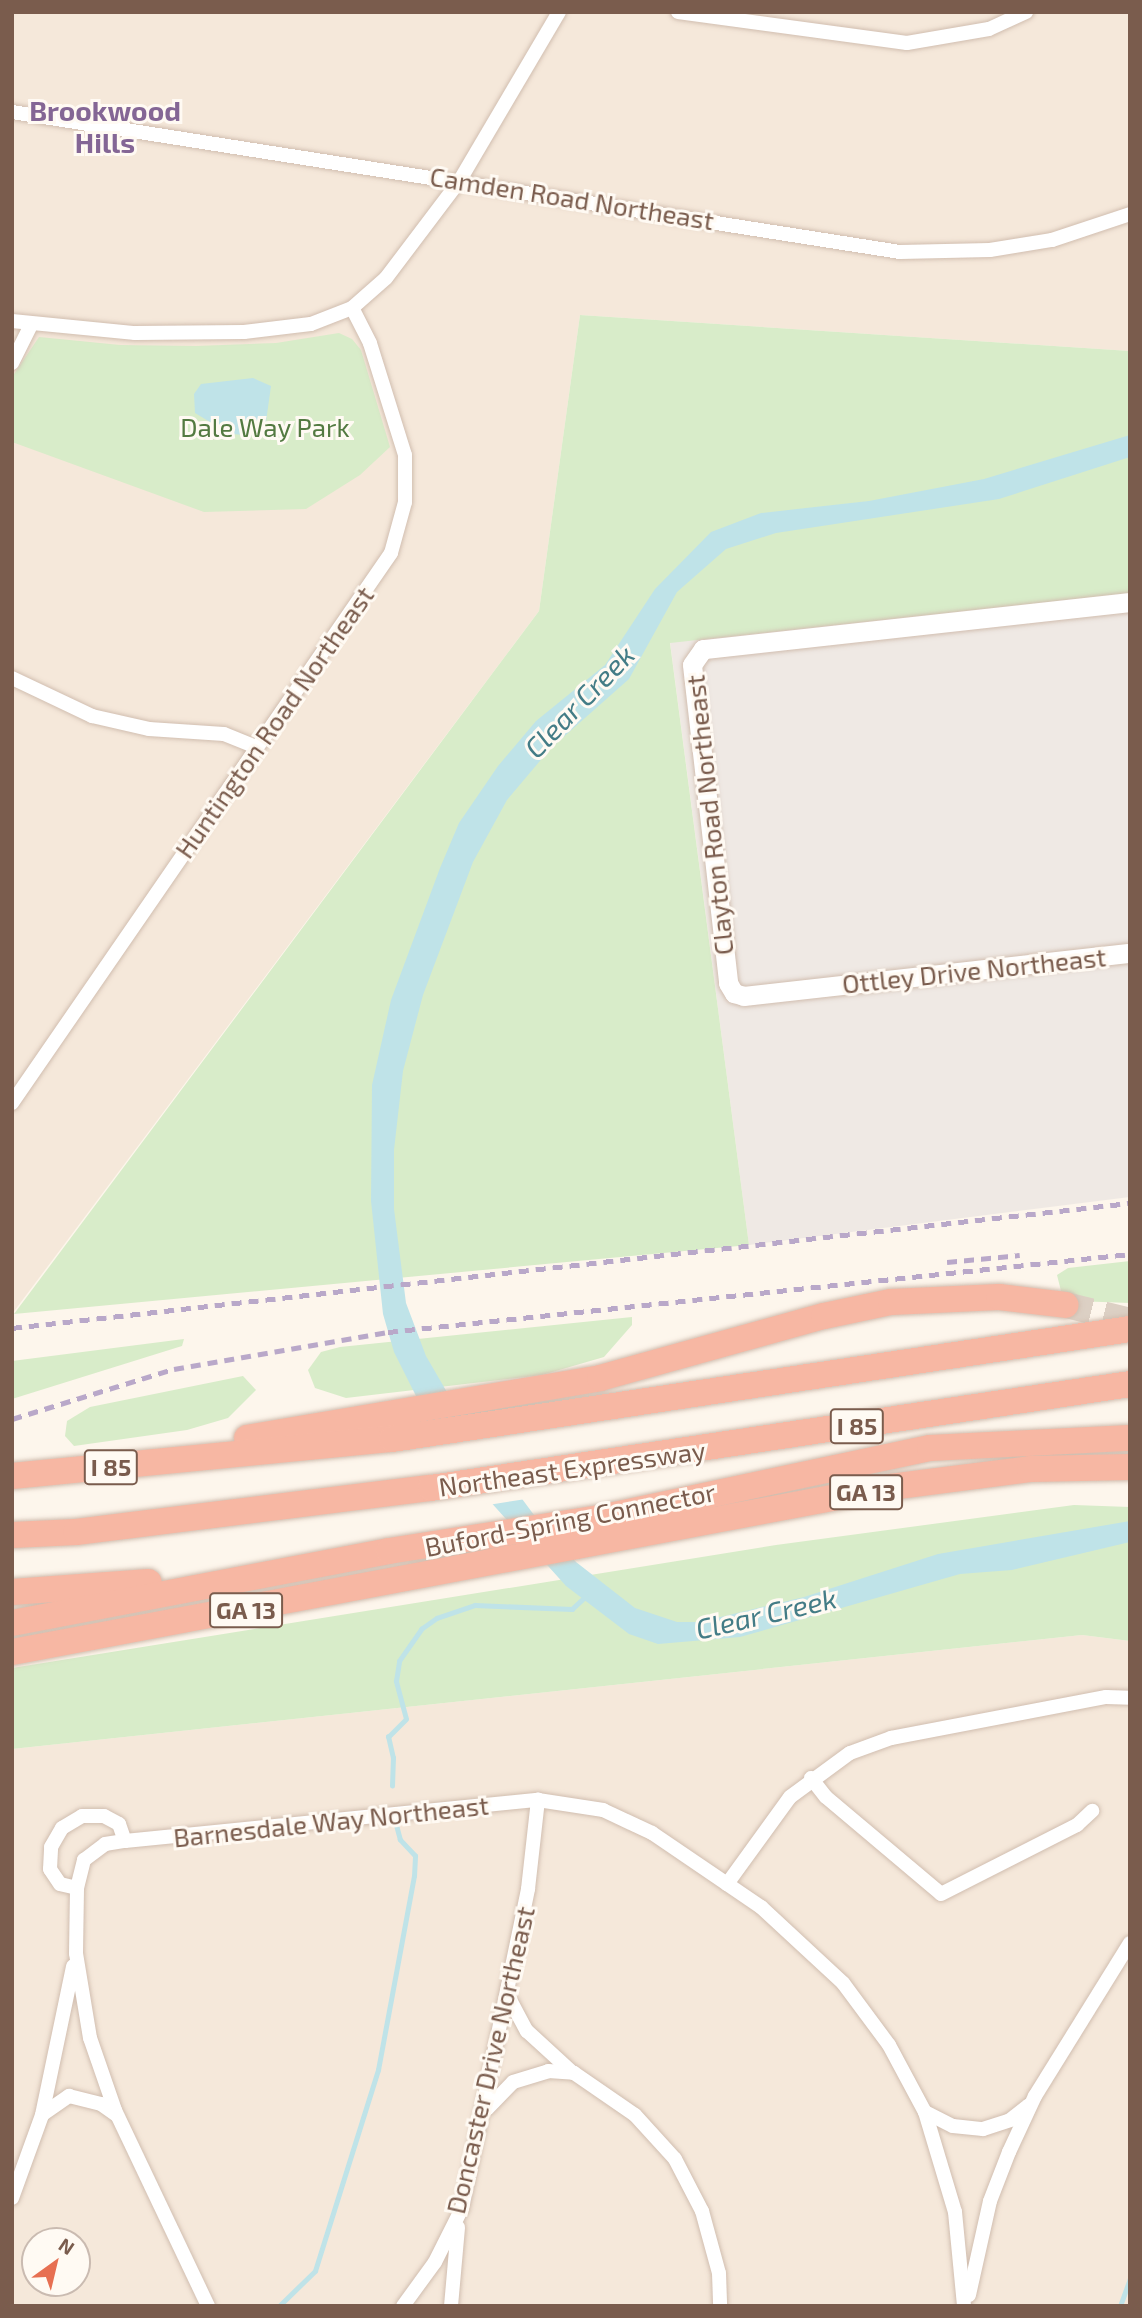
<!DOCTYPE html>
<html>
<head>
<meta charset="utf-8">
<style>
  body { margin:0 }
  #map { position:relative; width:1142px; height:2318px; overflow:hidden; background:#fdf6ec; font-family:"Exo 2",sans-serif }
  div>[style] { position:absolute }
  .residential>* { inset:0; background:#f5e8da }
  .industrial>* { inset:0; background:#efe9e4 }
  .green>* { inset:0; background:#d8ecc9 }
  .water>* { inset:0; background:#bfe3e8 }
  .pier>* { inset:0; background:#fdf6ec }
  .stream>* { height:4.5px; margin:-2.25px; padding:0 2.25px; transform-origin:2.25px; border-radius:2.25px; background:#bfe3e8 }
  .motorway-tunnel>* { height:26px; margin-top:-13px; transform-origin:0; background:repeating-linear-gradient(90deg,#dcd0c4 0 26px,transparent 0 39px) }
  .roads { filter:drop-shadow(0 0 2px #d1beb0) drop-shadow(0 0 2px #d1beb0) }
  .minor>* { height:14px; margin:-7px; padding:0 7px; transform-origin:7px; border-radius:7px; background:#fff }
  .tertiary>* { height:19px; margin:-9.5px; padding:0 9.5px; transform-origin:9.5px; border-radius:9.5px; background:#fff }
  .motorway>* { height:26px; margin:-13px; padding:0 13px; transform-origin:13px; border-radius:13px; background:#f7b7a3 }
  .rail>* { height:4.5px; margin-top:-2.25px; transform-origin:0; background:repeating-linear-gradient(90deg,#b9a8c9 0 10px,transparent 0 17px) }
  span { translate:-50% -50%; white-space:nowrap; text-align:center; line-height:1.15; -webkit-text-stroke:6px #fffaf3; paint-order:stroke }
  .shield-label span { padding:2px 5px; background:#fffaf3; border:2px solid; border-radius:5px; -webkit-text-stroke-width:0 }
  .shield-label { font-size:24px; color:#7a5c4d; font-weight:700 }
  .street-label { font-size:26px; color:#7a5c4d }
  .park-label { font-size:26px; color:#537a41 }
  .neighbourhood-label { font-size:28px; color:#846695; font-weight:700 }
  .water-label { font-size:28px; color:#437c86; font-style:italic }
  .frame { position:absolute; inset:0; border:14px solid #7a5c4d; pointer-events:none }
  .north { position:absolute; left:21px; top:2227px; width:70px; height:70px; box-sizing:border-box; background:#fffaf3; border:2px solid #cabbb1; border-radius:50%; rotate:34deg; font-size:19px; font-weight:700; line-height:28px; text-align:center; color:#7a5c4d }
  .north::after { content:''; display:block; margin:auto; width:24px; height:32px; background:#e76f51; clip-path:polygon(50% 0,100% 100%,50% 72%,0 100%) }
</style>
</head>
<body>
<div id="map">
  <div class="residential">
    <i style="clip-path:polygon(12px 12px,1130px 12px,1130px 351px,580px 315px,539px 611px,12px 1314px)"></i>
    <i style="clip-path:polygon(evenodd,1082px 1635px,1130px 1641px,1130px 2306px,12px 2306px,12px 1749px,1082px 1635px,35px 2241px,77px 2241px,77px 2283px,35px 2283px,35px 2241px)"></i>
  </div>
  <div class="industrial">
    <i style="clip-path:polygon(1130px 593px,1130px 1197px,749px 1245px,670px 642px)"></i>
  </div>
  <div class="green">
    <i style="clip-path:polygon(580px 315px,1130px 351px,1130px 593px,670px 643px,749px 1245px,14px 1314px,539px 611px)"></i>
    <i style="clip-path:polygon(339px 333px,352px 339px,361px 350px,390px 447px,360px 475px,306px 509px,204px 512px,12px 442px,12px 377px,39px 337px,120px 345px,196px 346px,276px 343px)"></i>
    <i style="clip-path:polygon(1130px 1261px,1130px 1303px,1075px 1301px,1061px 1291px,1057px 1275px,1068px 1268px)"></i>
    <i style="clip-path:polygon(632px 1317px,632px 1325px,604px 1357px,542px 1375px,346px 1398px,315px 1388px,308px 1370px,321px 1352px,340px 1347px)"></i>
    <i style="clip-path:polygon(184px 1339px,182px 1346px,12px 1399px,12px 1361px)"></i>
    <i style="clip-path:polygon(243px 1376px,256px 1390px,228px 1418px,187px 1430px,74px 1446px,65px 1436px,67px 1421px,90px 1407px)"></i>
    <i style="clip-path:polygon(1074px 1505px,1130px 1507px,1130px 1641px,1082px 1635px,12px 1749px,12px 1668px,776px 1545px)"></i>
  </div>
  <div class="water">
    <i style="clip-path:polygon(253px 378px,271px 386px,264px 436px,230px 434px,195px 413px,194px 394px,201px 384px)"></i>
    <i style="clip-path:polygon(1130px 435px,1130px 457px,999px 499px,776px 533px,726px 549px,677px 592px,629px 679px,550px 749px,507px 800px,473px 862px,423px 995px,403px 1071px,394px 1150px,394px 1209px,406px 1303px,426px 1356px,462px 1418px,537px 1519px,576px 1562px,635px 1608px,677px 1622px,700px 1622px,804px 1597px,938px 1554px,1130px 1521px,1130px 1542px,1012px 1570px,960px 1574px,740px 1637px,658px 1644px,629px 1634px,566px 1586px,479px 1489px,416px 1396px,394px 1352px,383px 1314px,371px 1201px,372px 1085px,391px 1000px,440px 868px,459px 823px,498px 766px,536px 721px,605px 665px,655px 589px,711px 532px,761px 513px,869px 501px,984px 479px)"></i>
  </div>
  <div class="pier">
    <i style="clip-path:polygon(449px 1391px,465px 1416px,526px 1499px,488px 1505px,413px 1397px)"></i>
  </div>
  <div class="stream">
    <i style="left:392px;top:1786px;width:28px;rotate:-88deg"></i>
    <i style="left:393px;top:1758px;width:22px;rotate:-103deg"></i>
    <i style="left:388px;top:1737px;width:25px;rotate:-45deg"></i>
    <i style="left:406px;top:1719px;width:39px;rotate:-105deg"></i>
    <i style="left:396px;top:1681px;width:20px;rotate:-81deg"></i>
    <i style="left:399px;top:1661px;width:39px;rotate:-55deg"></i>
    <i style="left:421px;top:1629px;width:19px;rotate:-35deg"></i>
    <i style="left:437px;top:1618px;width:40px;rotate:-18.9deg"></i>
    <i style="left:475px;top:1605px;width:97px;rotate:2.4deg"></i>
    <i style="left:572px;top:1609px;width:19px;rotate:-43deg"></i>
    <i style="left:279px;top:2306px;width:50px;rotate:-44.2deg"></i>
    <i style="left:315px;top:2271px;width:211px;rotate:-72.6deg"></i>
    <i style="left:378px;top:2070px;width:197px;rotate:-79.5deg"></i>
    <i style="left:414px;top:1876px;width:20px;rotate:-87deg"></i>
    <i style="left:415px;top:1856px;width:22px;rotate:-133deg"></i>
    <i style="left:400px;top:1840px;width:16px;rotate:-105deg"></i>
    <i style="left:1120px;top:2306px;width:30px;rotate:-70deg"></i>
  </div>
  <div class="motorway-tunnel">
    <i style="left:1066px;top:1305px;width:66px;rotate:14deg"></i>
  </div>
  <div class="roads">
    <div class="minor">
      <i style="left:678px;top:12px;width:231px;rotate:7.7deg"></i>
      <i style="left:907px;top:43px;width:83px;rotate:-9.7deg"></i>
      <i style="left:989px;top:29px;width:41px;rotate:-24.7deg"></i>
      <i style="left:12px;top:112px;width:899px;rotate:8.96deg"></i>
      <i style="left:900px;top:252px;width:90px;rotate:-1.3deg"></i>
      <i style="left:990px;top:250px;width:63px;rotate:-9.2deg"></i>
      <i style="left:1052px;top:240px;width:82px;rotate:-18.4deg"></i>
      <i style="left:12px;top:321px;width:124px;rotate:5.6deg"></i>
      <i style="left:135px;top:333px;width:109px;rotate:-0.5deg"></i>
      <i style="left:244px;top:332px;width:67px;rotate:-6.8deg"></i>
      <i style="left:311px;top:324px;width:44px;rotate:-21.3deg"></i>
      <i style="left:352px;top:308px;width:45px;rotate:-41.4deg"></i>
      <i style="left:386px;top:278px;width:123px;rotate:-52.9deg"></i>
      <i style="left:460px;top:180px;width:195px;rotate:-59.5deg"></i>
      <i style="left:12px;top:363px;width:42px;rotate:-63.4deg"></i>
      <i style="left:12px;top:678px;width:89px;rotate:25.4deg"></i>
      <i style="left:92px;top:716px;width:58px;rotate:12.8deg"></i>
      <i style="left:149px;top:729px;width:75px;rotate:3.8deg"></i>
      <i style="left:224px;top:734px;width:35px;rotate:22deg"></i>
      <i style="left:12px;top:1103px;width:668px;rotate:-55.43deg"></i>
      <i style="left:391px;top:553px;width:53px;rotate:-74.6deg"></i>
      <i style="left:405px;top:502px;width:47px;rotate:-90deg"></i>
      <i style="left:405px;top:455px;width:117px;rotate:-107.4deg"></i>
      <i style="left:370px;top:343px;width:39px;rotate:-117deg"></i>
      <i style="left:811px;top:1778px;width:24px;rotate:52deg"></i>
      <i style="left:826px;top:1797px;width:150px;rotate:40.1deg"></i>
      <i style="left:941px;top:1894px;width:153px;rotate:-26.9deg"></i>
      <i style="left:1077px;top:1825px;width:21px;rotate:-43deg"></i>
      <i style="left:727px;top:1884px;width:107px;rotate:-54.1deg"></i>
      <i style="left:790px;top:1797px;width:74px;rotate:-36.3deg"></i>
      <i style="left:850px;top:1753px;width:44px;rotate:-20.1deg"></i>
      <i style="left:891px;top:1738px;width:219px;rotate:-10.8deg"></i>
      <i style="left:1106px;top:1697px;width:24px;rotate:2deg"></i>
      <i style="left:77px;top:1888px;width:17px;rotate:-167deg"></i>
      <i style="left:60px;top:1884px;width:18px;rotate:-124deg"></i>
      <i style="left:50px;top:1869px;width:22px;rotate:-87deg"></i>
      <i style="left:51px;top:1847px;width:22px;rotate:-60deg"></i>
      <i style="left:62px;top:1828px;width:23px;rotate:-31deg"></i>
      <i style="left:82px;top:1816px;width:22px"></i>
      <i style="left:104px;top:1816px;width:17px;rotate:28deg"></i>
      <i style="left:119px;top:1824px;width:18px;rotate:71deg"></i>
      <i style="left:508px;top:1996px;width:40px;rotate:62deg"></i>
      <i style="left:527px;top:2031px;width:62px;rotate:42.4deg"></i>
      <i style="left:487px;top:2109px;width:37px;rotate:-46deg"></i>
      <i style="left:513px;top:2082px;width:37px;rotate:-17deg"></i>
      <i style="left:548px;top:2071px;width:26px;rotate:4deg"></i>
      <i style="left:574px;top:2073px;width:74px;rotate:34.5deg"></i>
      <i style="left:635px;top:2115px;width:59px;rotate:47.7deg"></i>
      <i style="left:675px;top:2159px;width:59px;rotate:62.6deg"></i>
      <i style="left:702px;top:2211px;width:64px;rotate:74.7deg"></i>
      <i style="left:719px;top:2273px;width:33px;rotate:88deg"></i>
      <i style="left:925px;top:2112px;width:31px;rotate:27deg"></i>
      <i style="left:953px;top:2126px;width:30px;rotate:6deg"></i>
      <i style="left:983px;top:2129px;width:28px;rotate:-18deg"></i>
      <i style="left:1010px;top:2120px;width:23px;rotate:-38deg"></i>
      <i style="left:43px;top:2114px;width:32px;rotate:-35deg"></i>
      <i style="left:69px;top:2096px;width:33px;rotate:14deg"></i>
      <i style="left:101px;top:2104px;width:19px;rotate:35deg"></i>
      <i style="left:12px;top:2198px;width:88px;rotate:-70.1deg"></i>
      <i style="left:42px;top:2115px;width:152px;rotate:-78.2deg"></i>
      <i style="left:969px;top:2295px;width:96px;rotate:-77.4deg"></i>
      <i style="left:990px;top:2201px;width:53px;rotate:-68.8deg"></i>
      <i style="left:1009px;top:2152px;width:62px;rotate:-65.1deg"></i>
      <i style="left:1035px;top:2096px;width:180px;rotate:-58.2deg"></i>
      <i style="left:208px;top:2306px;width:217px;rotate:-115.4deg"></i>
      <i style="left:115px;top:2110px;width:76px;rotate:-109.1deg"></i>
      <i style="left:90px;top:2038px;width:86px;rotate:-99.4deg"></i>
      <i style="left:76px;top:1953px;width:65px;rotate:-89.1deg"></i>
      <i style="left:77px;top:1888px;width:29px;rotate:-76deg"></i>
      <i style="left:84px;top:1860px;width:26px;rotate:-37deg"></i>
      <i style="left:105px;top:1844px;width:20px;rotate:-9deg"></i>
      <i style="left:125px;top:1841px;width:415px;rotate:-5.7deg"></i>
      <i style="left:538px;top:1800px;width:66px;rotate:8.7deg"></i>
      <i style="left:603px;top:1810px;width:54px;rotate:25.1deg"></i>
      <i style="left:652px;top:1833px;width:132px;rotate:34.2deg"></i>
      <i style="left:761px;top:1907px;width:112px;rotate:42.8deg"></i>
      <i style="left:843px;top:1983px;width:77px;rotate:53.4deg"></i>
      <i style="left:889px;top:2045px;width:76px;rotate:61.8deg"></i>
      <i style="left:925px;top:2112px;width:104px;rotate:73.3deg"></i>
      <i style="left:955px;top:2212px;width:94px;rotate:84.5deg"></i>
      <i style="left:403px;top:2306px;width:54px;rotate:-54deg"></i>
      <i style="left:435px;top:2262px;width:60px;rotate:-63.4deg"></i>
      <i style="left:462px;top:2208px;width:326px;rotate:-78.3deg"></i>
      <i style="left:528px;top:1889px;width:90px;rotate:-83.6deg"></i>
      <i style="left:451px;top:2306px;width:79px;rotate:-84.9deg"></i>
    </div>
    <div class="tertiary">
      <i style="left:1130px;top:602px;width:430px;rotate:173.7deg"></i>
      <i style="left:703px;top:649px;width:19px;rotate:125deg"></i>
      <i style="left:692px;top:665px;width:320px;rotate:83.5deg"></i>
      <i style="left:728px;top:983px;width:12px;rotate:59deg"></i>
      <i style="left:734px;top:993px;width:10px;rotate:17deg"></i>
      <i style="left:744px;top:996px;width:388px;rotate:-6.4deg"></i>
    </div>
    <div class="motorway">
      <i style="left:247px;top:1438px;width:358px;rotate:-9.6deg"></i>
      <i style="left:600px;top:1378px;width:232px;rotate:-15.5deg"></i>
      <i style="left:824px;top:1316px;width:68px;rotate:-11.8deg"></i>
      <i style="left:891px;top:1302px;width:108px;rotate:-2.7deg"></i>
      <i style="left:999px;top:1297px;width:67px;rotate:6.8deg"></i>
      <i style="left:12px;top:1476px;width:382px;rotate:-5.6deg"></i>
      <i style="left:392px;top:1439px;width:746px;rotate:-8.48deg"></i>
      <i style="left:12px;top:1535px;width:64px;rotate:-2.7deg"></i>
      <i style="left:76px;top:1532px;width:358px;rotate:-7.1deg"></i>
      <i style="left:431px;top:1488px;width:707px;rotate:-8.46deg"></i>
      <i style="left:12px;top:1592px;width:137px;rotate:-4.2deg"></i>
      <i style="left:12px;top:1623px;width:384px;rotate:-10.8deg"></i>
      <i style="left:389px;top:1551px;width:214px;rotate:-8.9deg"></i>
      <i style="left:600px;top:1518px;width:337px;rotate:-12deg"></i>
      <i style="left:930px;top:1448px;width:200px;rotate:-2.9deg"></i>
      <i style="left:12px;top:1652px;width:893px;rotate:-10.64deg"></i>
      <i style="left:890px;top:1487px;width:141px;rotate:-7.3deg"></i>
      <i style="left:1030px;top:1469px;width:100px;rotate:-1.1deg"></i>
    </div>
  </div>
  <div class="rail">
    <i style="left:947px;top:1262px;width:73px;rotate:-5.5deg"></i>
    <i style="left:12px;top:1328px;width:1125px;rotate:-6.38deg"></i>
    <i style="left:12px;top:1419px;width:170px;rotate:-17.2deg"></i>
    <i style="left:174px;top:1369px;width:217px;rotate:-9.8deg"></i>
    <i style="left:388px;top:1332px;width:746px;rotate:-6deg"></i>
  </div>
  <div class="shield-label">
    <span style="left:857px;top:1426px">I 85</span>
    <span style="left:111px;top:1467px">I 85</span>
    <span style="left:866px;top:1492px">GA 13</span>
    <span style="left:246px;top:1610px">GA 13</span>
  </div>
  <div class="street-label">
    <span style="left:572px;top:198px;rotate:9deg">Camden Road Northeast</span>
    <span style="left:274px;top:722px;rotate:-55deg">Huntington Road Northeast</span>
    <span style="left:709px;top:815px;rotate:-96deg">Clayton Road Northeast</span>
    <span style="left:974px;top:970px;rotate:-6deg">Ottley Drive Northeast</span>
    <span style="left:572px;top:1468px;rotate:-8deg">Northeast Expressway</span>
    <span style="left:570px;top:1519px;rotate:-11deg">Buford-Spring Connector</span>
    <span style="left:331px;top:1821px;rotate:-6deg">Barnesdale Way Northeast</span>
    <span style="left:490px;top:2060px;rotate:-77deg">Doncaster Drive Northeast</span>
  </div>
  <div class="park-label">
    <span style="left:265px;top:427px">Dale Way Park</span>
  </div>
  <div class="neighbourhood-label">
    <span style="left:105px;top:126px">Brookwood<br>Hills</span>
  </div>
  <div class="water-label">
    <span style="left:579px;top:701px;rotate:-46deg">Clear Creek</span>
    <span style="left:766px;top:1613px;rotate:-13deg">Clear Creek</span>
  </div>
  <div class="frame"></div>
  <div class="north">N</div>
</div>
</body>
</html>
